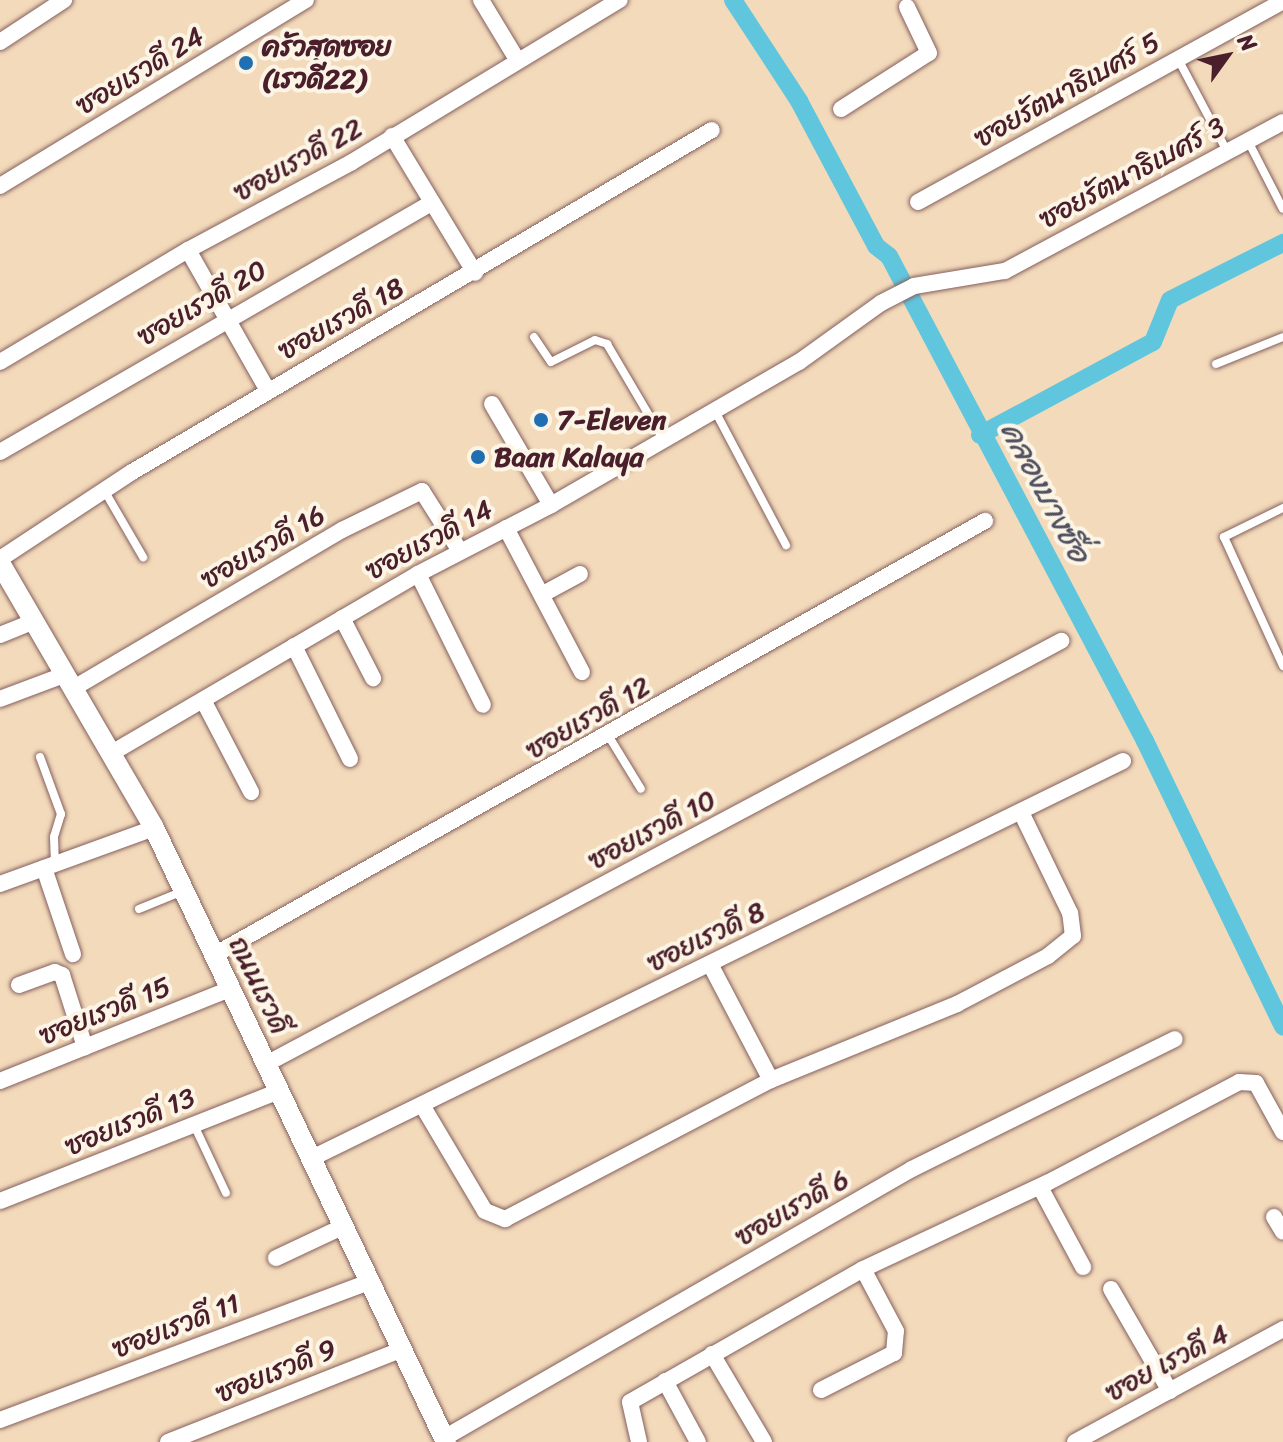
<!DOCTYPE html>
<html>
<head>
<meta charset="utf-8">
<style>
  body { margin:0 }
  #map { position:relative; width:1283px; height:1442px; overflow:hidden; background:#f3dabb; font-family:Sriracha,"Playpen Sans Thai",sans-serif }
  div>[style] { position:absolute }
  .canal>* { height:18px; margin:-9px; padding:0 9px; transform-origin:9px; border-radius:9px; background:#60c6de }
  .roads { filter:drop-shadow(0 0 2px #85605d) drop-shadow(0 0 2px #85605d) }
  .service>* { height:8px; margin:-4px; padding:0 4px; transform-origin:4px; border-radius:4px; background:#fff }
  .minor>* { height:16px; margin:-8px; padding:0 8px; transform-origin:8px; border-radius:8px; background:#fff }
  .tertiary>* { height:20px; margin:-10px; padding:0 10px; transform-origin:10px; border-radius:10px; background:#fff }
  .dots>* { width:22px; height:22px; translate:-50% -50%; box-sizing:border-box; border:4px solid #fcf5e5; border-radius:50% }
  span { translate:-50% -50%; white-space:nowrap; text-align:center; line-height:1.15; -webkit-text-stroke:8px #fcf5e5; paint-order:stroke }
  .poi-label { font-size:28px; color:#4a1f2b; font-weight:700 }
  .left { translate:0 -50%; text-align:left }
  .street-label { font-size:28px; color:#4a1f2b }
  .water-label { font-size:30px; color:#515161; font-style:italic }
  .north { position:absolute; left:1187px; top:16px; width:80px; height:80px; -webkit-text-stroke:6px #fcf5e5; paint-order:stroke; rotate:57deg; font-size:22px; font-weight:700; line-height:32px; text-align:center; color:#4a1f2b }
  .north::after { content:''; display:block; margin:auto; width:28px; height:36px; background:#4a1f2b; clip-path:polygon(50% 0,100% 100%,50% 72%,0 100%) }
</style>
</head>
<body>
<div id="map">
  <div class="canal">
    <i style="left:733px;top:0;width:121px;rotate:56.8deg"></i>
    <i style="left:799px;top:101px;width:164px;rotate:62deg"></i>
    <i style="left:876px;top:246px;width:16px;rotate:38deg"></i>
    <i style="left:889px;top:256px;width:548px;rotate:62.17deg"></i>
    <i style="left:1145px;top:741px;width:317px;rotate:64.2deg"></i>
    <i style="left:980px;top:435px;width:196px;rotate:-28.3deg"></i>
    <i style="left:1153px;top:342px;width:45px;rotate:-68deg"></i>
    <i style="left:1170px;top:300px;width:127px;rotate:-26.8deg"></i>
  </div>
  <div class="roads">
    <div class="service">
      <i style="left:1178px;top:59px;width:104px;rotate:62deg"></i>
      <i style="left:1248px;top:141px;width:76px;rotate:62.8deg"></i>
      <i style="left:534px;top:337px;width:30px;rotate:56deg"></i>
      <i style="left:551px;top:362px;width:49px;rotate:-26.6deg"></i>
      <i style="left:595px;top:340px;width:13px;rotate:18deg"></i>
      <i style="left:607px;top:344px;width:110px;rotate:59.5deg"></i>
      <i style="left:1216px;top:364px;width:72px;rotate:-21.9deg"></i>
      <i style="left:715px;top:411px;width:152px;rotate:62.1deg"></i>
      <i style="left:104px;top:490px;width:78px;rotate:59.8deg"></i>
      <i style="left:1283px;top:508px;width:66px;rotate:153.8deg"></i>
      <i style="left:1224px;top:537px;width:142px;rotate:65.4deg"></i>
      <i style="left:608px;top:735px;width:63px;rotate:58.6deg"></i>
      <i style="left:40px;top:757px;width:61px;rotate:69.8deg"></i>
      <i style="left:61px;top:814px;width:24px;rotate:107deg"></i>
      <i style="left:54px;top:837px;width:27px;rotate:88deg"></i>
      <i style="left:139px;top:909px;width:48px;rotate:-22.2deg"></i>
      <i style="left:194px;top:1125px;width:75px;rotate:64.8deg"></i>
    </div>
    <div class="minor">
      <i style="left:481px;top:0;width:71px;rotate:58.8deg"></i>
      <i style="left:0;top:42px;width:77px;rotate:-33.3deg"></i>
      <i style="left:841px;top:109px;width:104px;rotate:-32.5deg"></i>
      <i style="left:929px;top:53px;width:51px;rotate:-115.6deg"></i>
      <i style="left:392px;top:136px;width:160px;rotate:58.8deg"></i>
      <i style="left:0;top:186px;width:358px;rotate:-31.3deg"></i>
      <i style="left:918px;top:202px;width:417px;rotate:-28.8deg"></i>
      <i style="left:188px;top:250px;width:162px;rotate:60.4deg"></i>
      <i style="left:0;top:362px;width:219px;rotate:-30.8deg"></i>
      <i style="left:188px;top:250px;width:186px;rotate:-28.2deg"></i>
      <i style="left:352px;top:162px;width:313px;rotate:-31.2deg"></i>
      <i style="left:492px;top:404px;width:117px;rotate:59.7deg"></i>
      <i style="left:0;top:452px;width:499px;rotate:-30deg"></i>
      <i style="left:506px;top:528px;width:163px;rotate:62.2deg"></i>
      <i style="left:0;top:559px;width:158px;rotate:-33.4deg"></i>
      <i style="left:132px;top:472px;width:673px;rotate:-30.53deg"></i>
      <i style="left:418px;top:574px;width:146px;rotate:63.6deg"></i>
      <i style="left:543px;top:594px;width:42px;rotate:-28.4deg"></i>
      <i style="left:342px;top:618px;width:68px;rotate:62.7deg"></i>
      <i style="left:0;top:635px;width:35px;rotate:-22deg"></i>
      <i style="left:294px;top:646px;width:126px;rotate:63.6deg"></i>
      <i style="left:72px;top:689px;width:313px;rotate:-30.5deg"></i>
      <i style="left:342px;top:530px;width:89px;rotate:-26deg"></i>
      <i style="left:422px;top:491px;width:71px;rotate:57.7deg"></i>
      <i style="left:0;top:699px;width:68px;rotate:-20.6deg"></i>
      <i style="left:203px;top:700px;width:104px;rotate:62.4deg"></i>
      <i style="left:110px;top:754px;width:357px;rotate:-30.3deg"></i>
      <i style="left:418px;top:574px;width:150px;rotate:-27.4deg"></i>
      <i style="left:551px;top:505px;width:286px;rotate:-30deg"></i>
      <i style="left:799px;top:362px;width:101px;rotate:-35.7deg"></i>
      <i style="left:881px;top:303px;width:37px;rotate:-27deg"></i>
      <i style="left:914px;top:286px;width:92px;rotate:-9.4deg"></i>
      <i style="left:1005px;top:271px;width:315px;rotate:-28.2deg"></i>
      <i style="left:44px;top:868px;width:91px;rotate:71.4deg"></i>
      <i style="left:0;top:884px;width:164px;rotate:-20deg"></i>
      <i style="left:214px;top:955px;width:885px;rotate:-29.38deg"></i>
      <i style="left:710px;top:964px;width:131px;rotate:62.3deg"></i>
      <i style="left:19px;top:985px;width:38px;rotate:-20deg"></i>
      <i style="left:55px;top:972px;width:8px;rotate:23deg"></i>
      <i style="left:62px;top:975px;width:76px;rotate:72.3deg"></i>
      <i style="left:266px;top:1064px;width:901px;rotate:-28.02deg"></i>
      <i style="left:0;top:1081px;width:248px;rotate:-21.8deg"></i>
      <i style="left:422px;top:1105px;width:123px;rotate:59.3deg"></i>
      <i style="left:485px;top:1211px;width:22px;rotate:22deg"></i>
      <i style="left:505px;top:1219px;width:300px;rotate:-27.6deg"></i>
      <i style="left:771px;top:1080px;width:201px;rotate:-22.2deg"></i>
      <i style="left:957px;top:1004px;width:103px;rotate:-27.8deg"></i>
      <i style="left:1048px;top:956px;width:32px;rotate:-39deg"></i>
      <i style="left:1073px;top:936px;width:23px;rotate:-97deg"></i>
      <i style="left:1070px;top:913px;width:112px;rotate:-115.9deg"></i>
      <i style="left:312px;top:1158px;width:903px;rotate:-26.08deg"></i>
      <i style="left:1040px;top:1187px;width:91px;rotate:61.7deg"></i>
      <i style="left:0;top:1201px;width:300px;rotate:-21.5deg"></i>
      <i style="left:1274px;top:1217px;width:17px;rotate:59deg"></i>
      <i style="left:276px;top:1258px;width:75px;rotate:-25.2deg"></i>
      <i style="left:1111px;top:1289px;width:118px;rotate:60deg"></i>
      <i style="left:712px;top:1354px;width:102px;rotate:59.4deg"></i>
      <i style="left:665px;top:1381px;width:69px;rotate:61.6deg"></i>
      <i style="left:821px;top:1390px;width:82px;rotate:-26.9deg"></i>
      <i style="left:894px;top:1353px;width:22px;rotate:-85deg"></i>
      <i style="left:896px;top:1331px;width:70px;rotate:-118deg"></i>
      <i style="left:0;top:1420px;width:396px;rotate:-20.5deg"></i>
      <i style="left:444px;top:1438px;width:540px;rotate:-29.89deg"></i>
      <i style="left:912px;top:1169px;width:293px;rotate:-26.3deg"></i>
      <i style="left:168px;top:1442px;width:253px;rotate:-21.6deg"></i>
      <i style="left:639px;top:1442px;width:41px;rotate:-102.7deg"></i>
      <i style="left:630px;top:1402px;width:268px;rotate:-29.7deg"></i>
      <i style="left:863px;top:1269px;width:203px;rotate:-25.1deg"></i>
      <i style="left:1047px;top:1183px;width:217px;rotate:-27.7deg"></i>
      <i style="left:1239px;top:1082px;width:17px;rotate:3deg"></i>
      <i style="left:1256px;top:1083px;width:56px;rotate:61.1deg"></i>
      <i style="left:1075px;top:1442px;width:237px;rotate:-28.5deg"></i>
    </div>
    <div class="tertiary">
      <i style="left:0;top:563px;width:306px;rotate:59.8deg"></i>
      <i style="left:154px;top:828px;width:680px;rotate:64.57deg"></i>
    </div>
  </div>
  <div class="dots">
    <i style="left:246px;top:63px;background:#1f6fb2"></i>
    <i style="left:541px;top:420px;background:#1f6fb2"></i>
    <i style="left:478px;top:457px;background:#1f6fb2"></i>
  </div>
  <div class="poi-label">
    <span class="left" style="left:262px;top:63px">ครัวสุดซอย<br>(เรวดี22)</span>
    <span class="left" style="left:557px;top:420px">7-Eleven</span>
    <span class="left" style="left:494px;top:457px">Baan Kalaya</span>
  </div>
  <div class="street-label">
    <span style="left:140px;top:71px;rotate:-31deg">ซอยเรวดี 24</span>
    <span style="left:1067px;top:90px;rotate:-29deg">ซอยรัตนาธิเบศร์ 5</span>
    <span style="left:298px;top:160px;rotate:-29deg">ซอยเรวดี 22</span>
    <span style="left:1132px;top:173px;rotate:-28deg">ซอยรัตนาธิเบศร์ 3</span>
    <span style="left:202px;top:303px;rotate:-30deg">ซอยเรวดี 20</span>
    <span style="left:341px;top:319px;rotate:-29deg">ซอยเรวดี 18</span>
    <span style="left:429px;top:540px;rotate:-28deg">ซอยเรวดี 14</span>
    <span style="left:263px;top:547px;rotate:-30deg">ซอยเรวดี 16</span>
    <span style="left:588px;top:718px;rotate:-30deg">ซอยเรวดี 12</span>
    <span style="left:652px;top:830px;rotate:-28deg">ซอยเรวดี 10</span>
    <span style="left:706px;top:937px;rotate:-26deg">ซอยเรวดี 8</span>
    <span style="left:259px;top:985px;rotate:64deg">ถนนเรวดี</span>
    <span style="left:105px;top:1011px;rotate:-22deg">ซอยเรวดี 15</span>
    <span style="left:130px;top:1122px;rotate:-22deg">ซอยเรวดี 13</span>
    <span style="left:792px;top:1208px;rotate:-30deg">ซอยเรวดี 6</span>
    <span style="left:176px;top:1326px;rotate:-21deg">ซอยเรวดี 11</span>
    <span style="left:1167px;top:1363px;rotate:-28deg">ซอย เรวดี 4</span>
    <span style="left:276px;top:1371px;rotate:-22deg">ซอยเรวดี 9</span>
  </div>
  <div class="water-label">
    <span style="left:1045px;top:492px;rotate:62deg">คลองบางซื่อ</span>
  </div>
  <div class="north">N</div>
</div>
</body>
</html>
